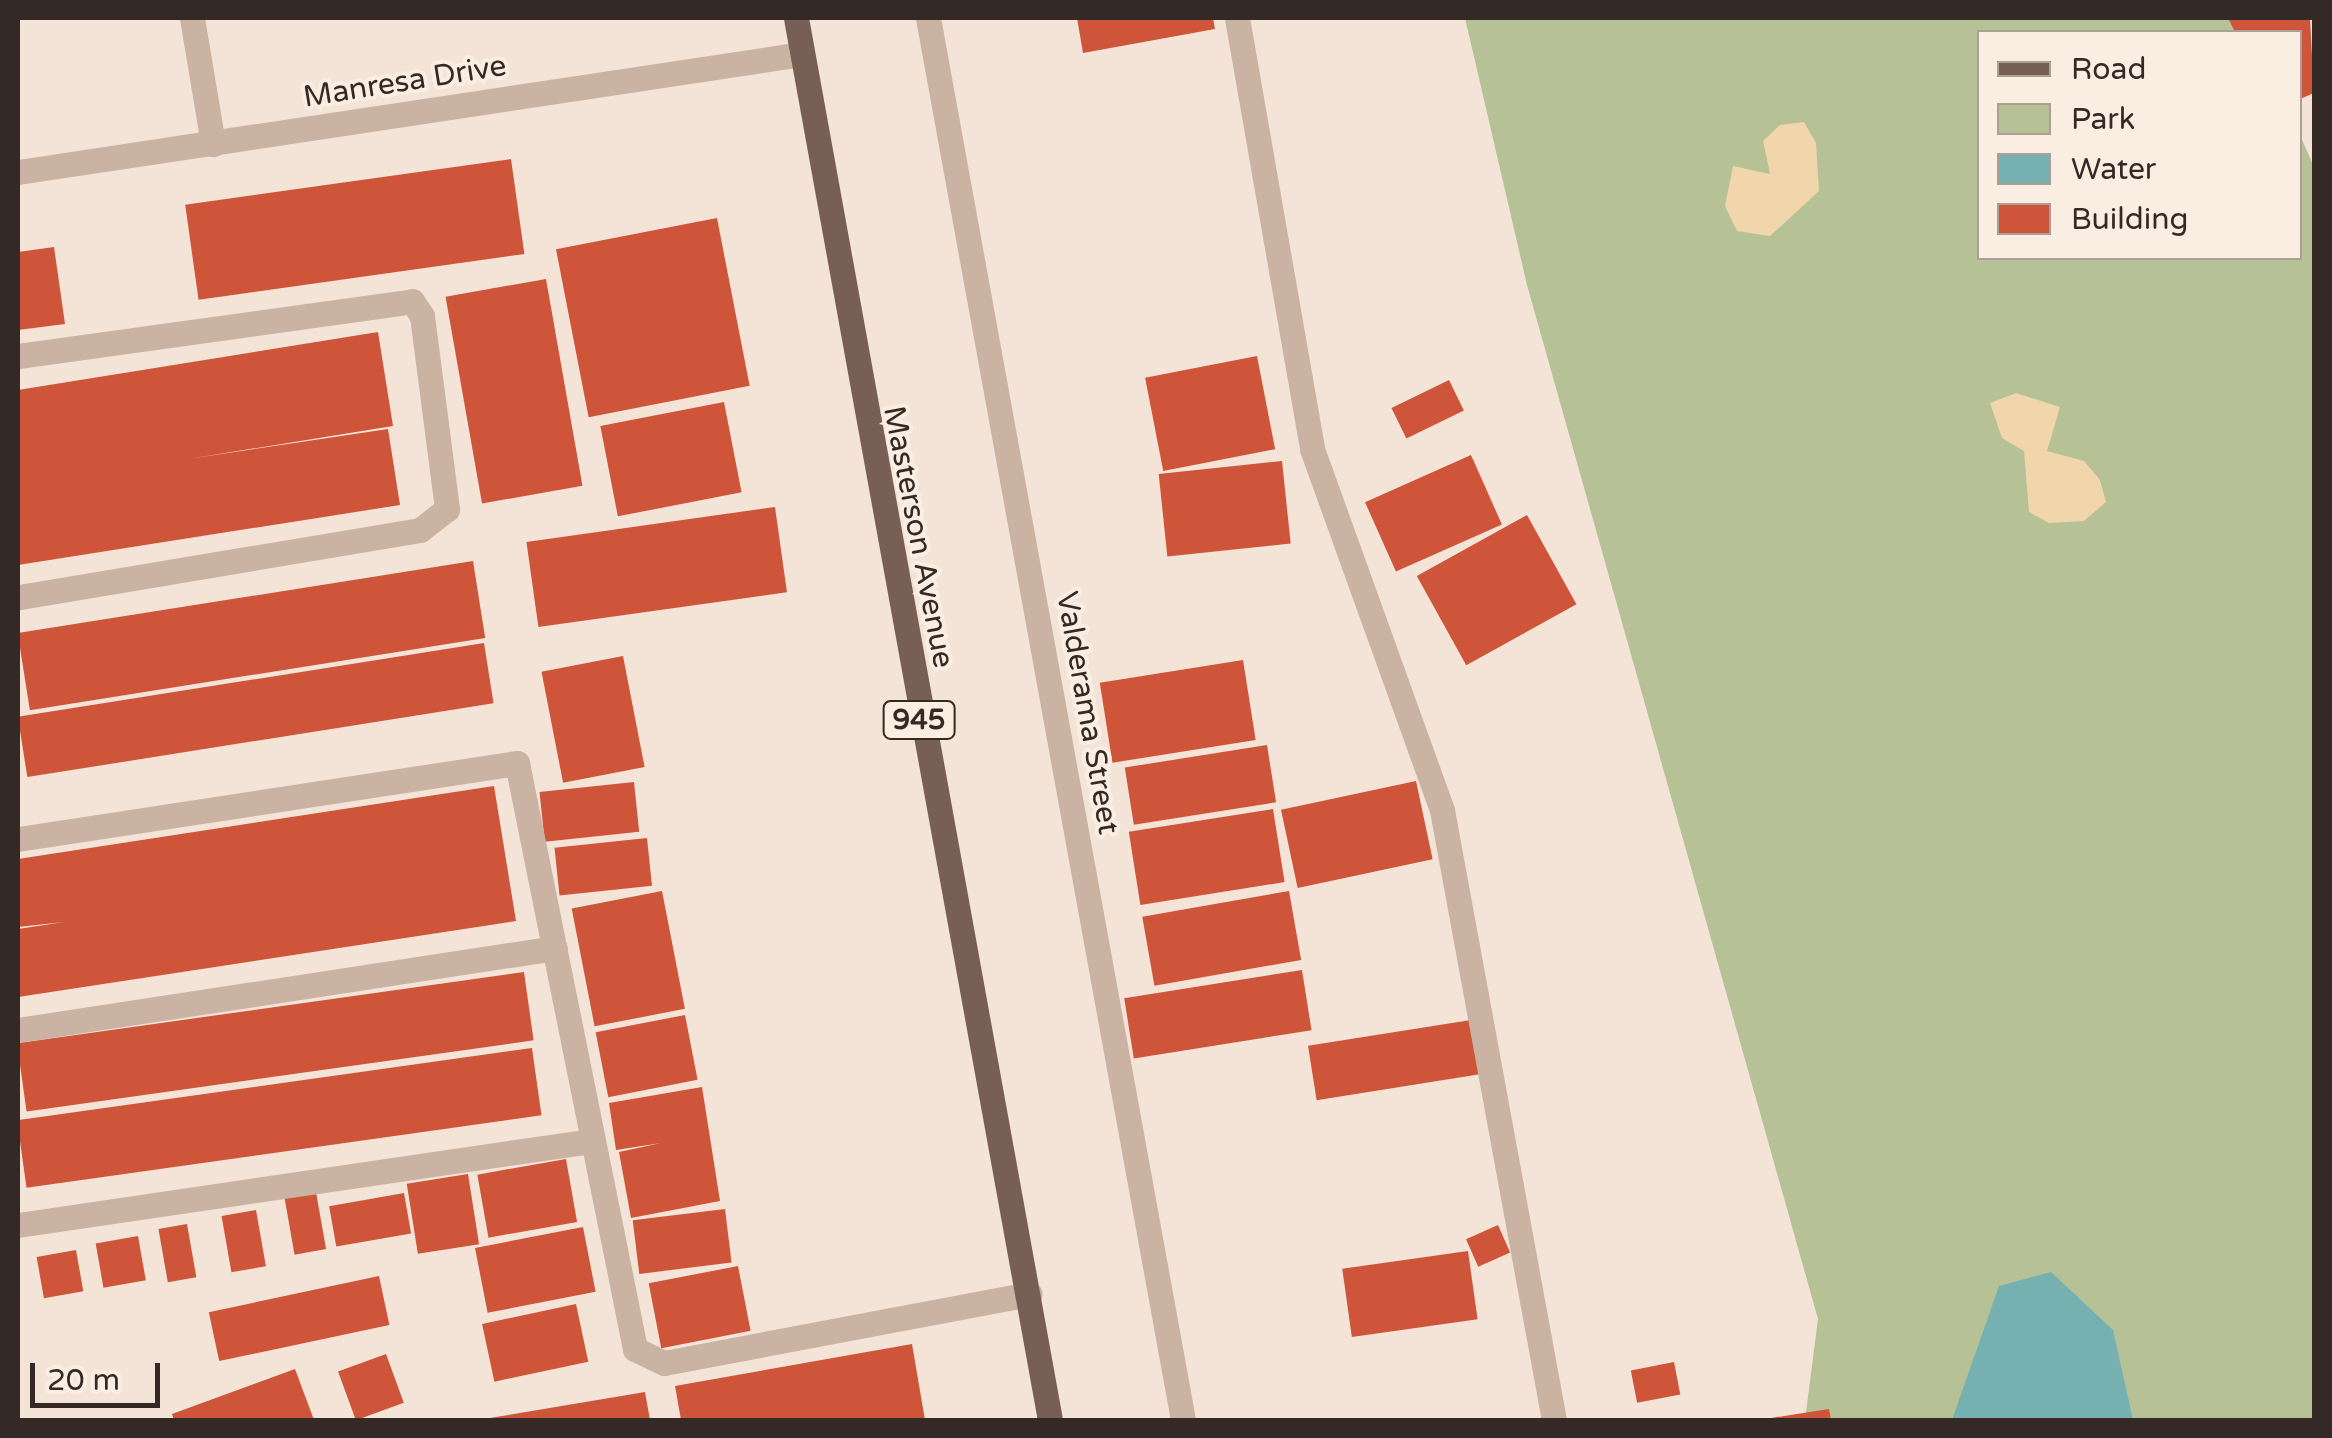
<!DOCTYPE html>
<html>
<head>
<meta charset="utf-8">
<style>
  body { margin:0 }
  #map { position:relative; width:2332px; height:1438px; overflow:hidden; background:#f3e4d7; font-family:"Varela Round",sans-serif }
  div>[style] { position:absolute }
  .green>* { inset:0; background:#b6c296 }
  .sand>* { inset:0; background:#f1d5ab }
  .water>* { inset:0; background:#74b1b0 }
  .building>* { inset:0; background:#ce553a; transform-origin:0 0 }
  .minor>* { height:25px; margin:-12.5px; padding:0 12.5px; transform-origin:12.5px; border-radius:12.5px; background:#cbb3a3 }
  .tertiary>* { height:25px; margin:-12.5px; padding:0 12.5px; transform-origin:12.5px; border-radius:12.5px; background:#cbb3a3 }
  .primary>* { height:25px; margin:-12.5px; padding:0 12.5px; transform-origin:12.5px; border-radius:12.5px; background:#785f55 }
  span { translate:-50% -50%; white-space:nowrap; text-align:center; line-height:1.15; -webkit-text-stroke:8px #faeee3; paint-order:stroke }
  .shield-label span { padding:2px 8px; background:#faeee3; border:2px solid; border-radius:8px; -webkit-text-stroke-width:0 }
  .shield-label { font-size:28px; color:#352925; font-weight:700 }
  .street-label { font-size:30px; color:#352925 }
  .frame { position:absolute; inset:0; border:20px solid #352925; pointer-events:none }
  .legend { position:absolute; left:1977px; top:30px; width:325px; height:230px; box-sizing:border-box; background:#faeee3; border:2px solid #ab9f97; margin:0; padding:12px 18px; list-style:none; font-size:30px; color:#352925 }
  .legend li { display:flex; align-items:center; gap:20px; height:50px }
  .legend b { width:50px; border:2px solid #ab9f97 }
  .scale { position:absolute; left:30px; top:1363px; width:130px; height:45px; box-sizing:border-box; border:5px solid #352925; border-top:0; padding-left:12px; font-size:30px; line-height:35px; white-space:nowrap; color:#352925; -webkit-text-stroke:8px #faeee3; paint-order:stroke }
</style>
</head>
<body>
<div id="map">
  <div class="green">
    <i style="clip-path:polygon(1465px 18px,2244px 18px,2251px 32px,1980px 32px,1980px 258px,2300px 258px,2300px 135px,2314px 167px,2314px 1420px,1805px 1420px,1818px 1319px,1527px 285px)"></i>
  </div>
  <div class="sand">
    <i style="clip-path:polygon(1804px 122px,1816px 143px,1819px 191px,1770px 236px,1737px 231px,1725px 206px,1733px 166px,1770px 174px,1763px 141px,1780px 125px)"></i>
    <i style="clip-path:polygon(2016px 393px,2060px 407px,2047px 451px,2084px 461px,2100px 480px,2106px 502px,2084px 521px,2049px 523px,2029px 512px,2024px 451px,2002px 438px,1990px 403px)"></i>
  </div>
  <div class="water">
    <i style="clip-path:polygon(2051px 1272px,2113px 1330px,2133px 1420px,1952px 1420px,1999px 1286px)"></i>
  </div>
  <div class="building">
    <i style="clip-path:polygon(1077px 18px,1213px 18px,1215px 29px,1083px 53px)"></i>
    <i style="clip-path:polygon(2228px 18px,2310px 18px,2314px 93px,2300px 99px,2300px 32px,2235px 32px)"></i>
    <i style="left:511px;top:159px;width:96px;height:329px;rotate:82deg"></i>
    <i style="left:717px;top:218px;width:171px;height:164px;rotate:79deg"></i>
    <i style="clip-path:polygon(54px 247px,65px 324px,18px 330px,18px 252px)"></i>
    <i style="left:546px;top:279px;width:210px;height:102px;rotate:80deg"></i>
    <i style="clip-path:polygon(378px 332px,393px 426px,188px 459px,388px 429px,400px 505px,18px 565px,18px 390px)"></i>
    <i style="left:1257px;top:356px;width:95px;height:114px;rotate:79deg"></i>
    <i style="left:1449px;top:380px;width:34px;height:64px;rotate:64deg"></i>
    <i style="left:724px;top:402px;width:92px;height:126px;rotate:79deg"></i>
    <i style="left:1471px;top:455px;width:76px;height:116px;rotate:66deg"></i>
    <i style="left:1282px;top:461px;width:83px;height:124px;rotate:84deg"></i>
    <i style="left:775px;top:507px;width:86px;height:251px;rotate:82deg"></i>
    <i style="left:1527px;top:515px;width:102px;height:126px;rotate:61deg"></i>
    <i style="left:473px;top:561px;width:78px;height:461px;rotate:81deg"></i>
    <i style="left:484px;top:643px;width:61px;height:472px;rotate:81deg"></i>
    <i style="left:623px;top:656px;width:113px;height:83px;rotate:79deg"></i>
    <i style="left:1243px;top:660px;width:81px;height:145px;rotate:81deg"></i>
    <i style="left:1267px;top:745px;width:58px;height:144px;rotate:81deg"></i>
    <i style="left:1416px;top:781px;width:80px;height:138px;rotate:78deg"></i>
    <i style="left:634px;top:782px;width:50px;height:95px;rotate:84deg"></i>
    <i style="clip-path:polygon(494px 786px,516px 921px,18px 997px,18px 929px,64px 922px,18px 927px,18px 859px)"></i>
    <i style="left:1273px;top:809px;width:74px;height:146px;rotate:81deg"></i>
    <i style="left:647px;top:838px;width:48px;height:93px;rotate:84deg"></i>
    <i style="left:662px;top:891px;width:120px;height:92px;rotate:79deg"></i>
    <i style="left:1289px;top:891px;width:70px;height:149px;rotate:80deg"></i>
    <i style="left:1302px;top:970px;width:61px;height:180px;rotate:81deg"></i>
    <i style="left:524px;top:972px;width:69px;height:512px;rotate:82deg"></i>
    <i style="left:685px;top:1015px;width:66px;height:91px;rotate:79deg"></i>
    <i style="left:1471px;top:1020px;width:55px;height:165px;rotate:81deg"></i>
    <i style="left:532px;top:1048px;width:68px;height:520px;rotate:82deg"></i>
    <i style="clip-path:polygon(702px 1087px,720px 1201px,631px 1218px,619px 1152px,661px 1143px,616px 1150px,609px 1103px)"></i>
    <i style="left:566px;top:1159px;width:64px;height:90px;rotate:80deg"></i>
    <i style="left:468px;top:1174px;width:71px;height:62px;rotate:81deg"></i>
    <i style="left:316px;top:1192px;width:58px;height:32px;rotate:80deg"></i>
    <i style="left:404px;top:1193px;width:41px;height:76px;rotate:80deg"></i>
    <i style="left:725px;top:1209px;width:54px;height:93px;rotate:83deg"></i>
    <i style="left:256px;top:1210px;width:57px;height:35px;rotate:80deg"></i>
    <i style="left:187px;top:1224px;width:54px;height:29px;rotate:80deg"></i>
    <i style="left:1498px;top:1225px;width:30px;height:35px;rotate:66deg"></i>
    <i style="left:583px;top:1227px;width:66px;height:110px;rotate:79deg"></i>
    <i style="left:138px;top:1236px;width:45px;height:43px;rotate:80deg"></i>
    <i style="left:76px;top:1250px;width:42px;height:40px;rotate:80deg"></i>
    <i style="left:1468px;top:1251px;width:69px;height:127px;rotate:82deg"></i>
    <i style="left:738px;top:1266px;width:66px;height:91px;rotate:79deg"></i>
    <i style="left:379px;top:1276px;width:50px;height:174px;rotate:78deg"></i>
    <i style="left:576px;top:1304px;width:59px;height:96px;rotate:78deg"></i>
    <i style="clip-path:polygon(912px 1344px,925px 1420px,681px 1420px,675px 1386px)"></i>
    <i style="left:386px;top:1354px;width:52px;height:51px;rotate:70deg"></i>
    <i style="left:1674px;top:1362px;width:33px;height:44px;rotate:79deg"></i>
    <i style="clip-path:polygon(295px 1369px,314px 1420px,174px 1420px,172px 1414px)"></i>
    <i style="clip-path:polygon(645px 1392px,650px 1420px,490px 1420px,490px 1418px)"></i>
    <i style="clip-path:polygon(1829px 1409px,1831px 1420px,1771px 1420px,1771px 1418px)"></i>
  </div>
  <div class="minor">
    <i style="left:192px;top:18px;width:128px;rotate:80.5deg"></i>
    <i style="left:928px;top:18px;width:1425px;rotate:79.69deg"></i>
    <i style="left:1237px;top:18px;width:437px;rotate:80.1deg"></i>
    <i style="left:1312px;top:449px;width:384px;rotate:70.2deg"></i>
    <i style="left:1442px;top:810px;width:620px;rotate:79.6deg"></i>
    <i style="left:18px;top:356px;width:398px;rotate:-7.9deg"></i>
    <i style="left:412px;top:301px;width:18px;rotate:56deg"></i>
    <i style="left:422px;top:316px;width:195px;rotate:82.6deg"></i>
    <i style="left:447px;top:509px;width:34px;rotate:142deg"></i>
    <i style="left:420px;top:530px;width:408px;rotate:170.5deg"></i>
    <i style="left:18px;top:839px;width:505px;rotate:-8.66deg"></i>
    <i style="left:517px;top:763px;width:598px;rotate:78.61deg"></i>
    <i style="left:635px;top:1349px;width:32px;rotate:26deg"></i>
    <i style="left:664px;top:1363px;width:372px;rotate:-10.7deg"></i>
    <i style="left:18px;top:1030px;width:543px;rotate:-8.68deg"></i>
    <i style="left:18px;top:1225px;width:579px;rotate:-8.34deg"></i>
  </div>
  <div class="tertiary">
    <i style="left:18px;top:172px;width:793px;rotate:-8.56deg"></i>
  </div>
  <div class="primary">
    <i style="left:796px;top:18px;width:1425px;rotate:79.73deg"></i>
  </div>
  <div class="shield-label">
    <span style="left:919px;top:720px">945</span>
  </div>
  <div class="street-label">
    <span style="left:405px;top:82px;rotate:-9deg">Manresa Drive</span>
    <span style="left:918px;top:537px;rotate:79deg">Masterson Avenue</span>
    <span style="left:1087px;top:713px;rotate:80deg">Valderama Street</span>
  </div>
  <div class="frame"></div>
  <ul class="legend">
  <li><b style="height:12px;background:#785f55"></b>Road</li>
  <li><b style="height:28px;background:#b6c296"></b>Park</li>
  <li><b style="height:28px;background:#74b1b0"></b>Water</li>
  <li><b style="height:28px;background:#ce553a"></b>Building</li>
  </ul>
  <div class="scale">20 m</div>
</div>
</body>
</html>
